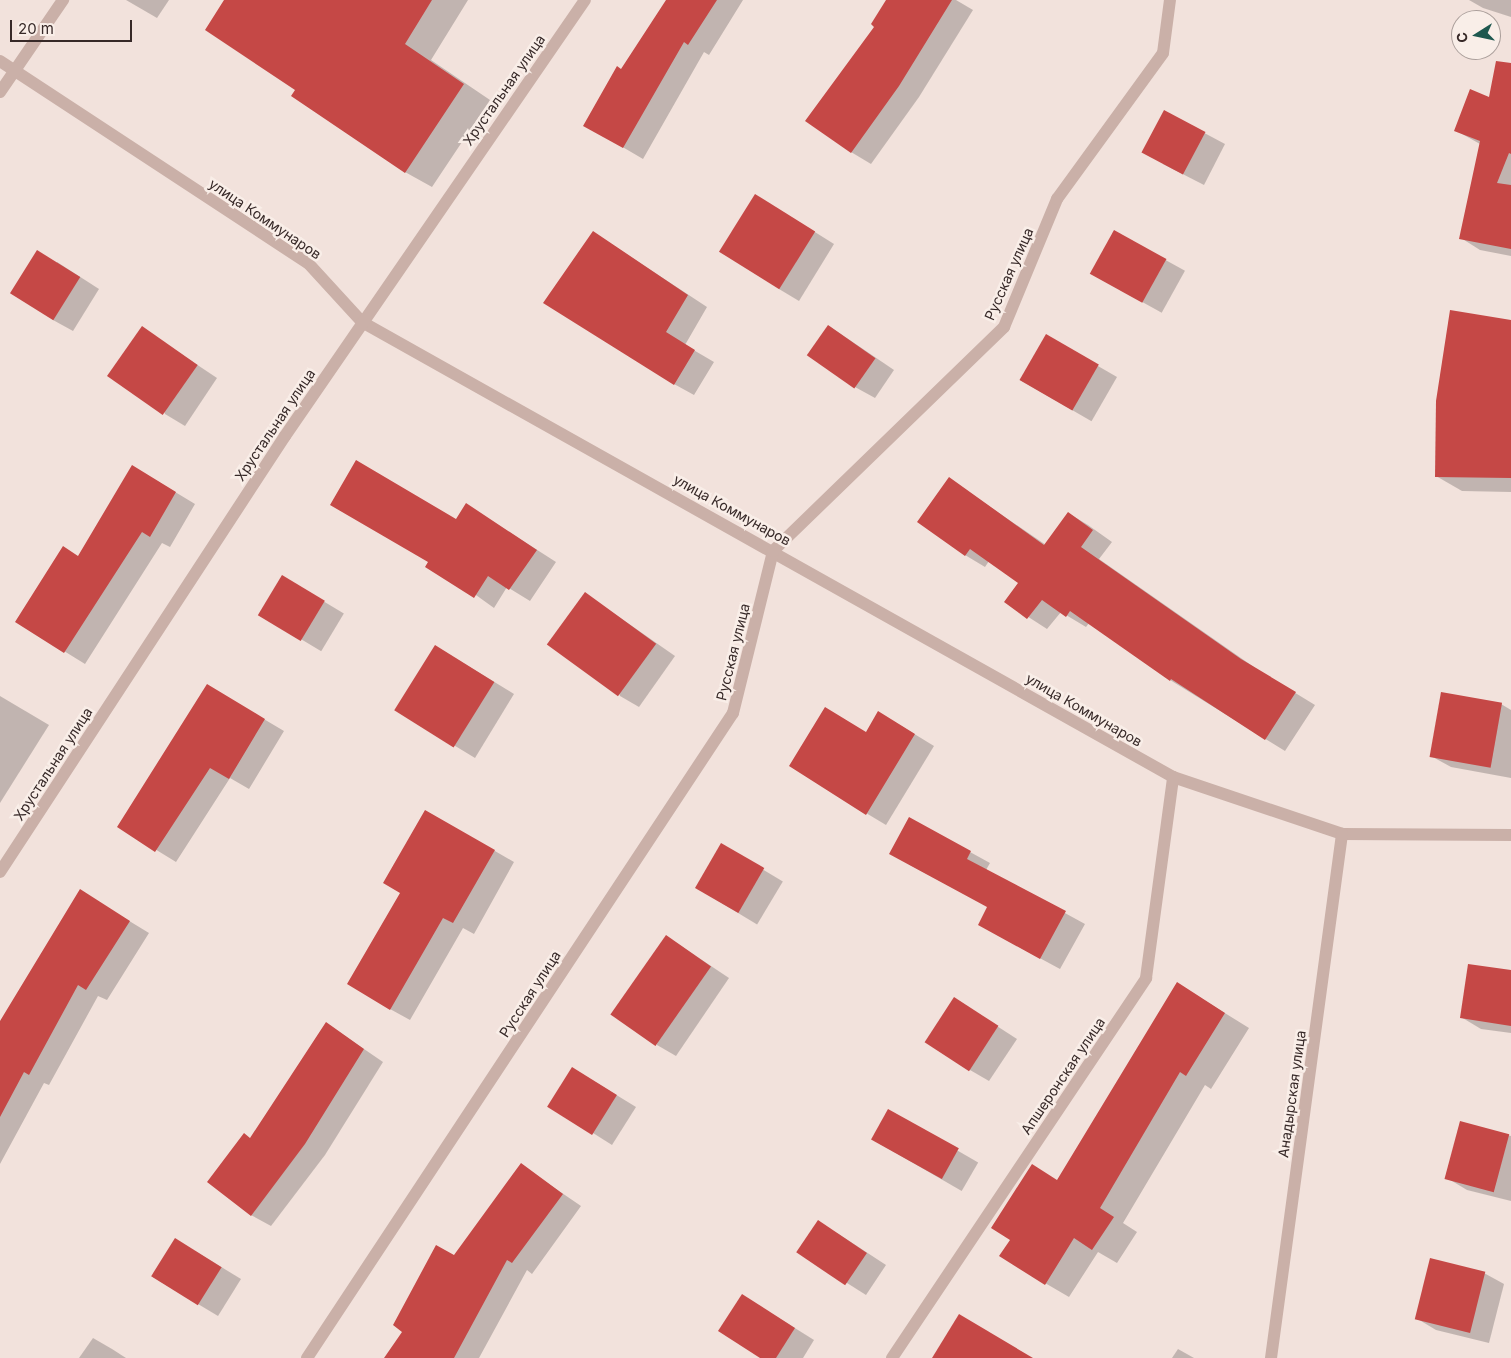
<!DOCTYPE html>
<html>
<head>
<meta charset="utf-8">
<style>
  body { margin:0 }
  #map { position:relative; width:1511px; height:1358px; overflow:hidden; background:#f2e2dc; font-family:Inter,sans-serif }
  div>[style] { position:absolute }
  .shadow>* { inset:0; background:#0003; transform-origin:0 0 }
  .building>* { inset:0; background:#c54846; transform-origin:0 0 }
  .minor>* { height:12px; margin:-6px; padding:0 6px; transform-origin:6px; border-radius:6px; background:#cab0a8 }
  span { translate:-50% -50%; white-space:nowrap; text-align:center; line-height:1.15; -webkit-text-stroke:5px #f9eee8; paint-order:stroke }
  .street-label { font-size:14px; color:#372928 }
  .north { position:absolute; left:1451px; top:10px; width:50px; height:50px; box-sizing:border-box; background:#f9eee8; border:1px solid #ab9f9b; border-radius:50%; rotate:260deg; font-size:14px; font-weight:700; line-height:20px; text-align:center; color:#372928 }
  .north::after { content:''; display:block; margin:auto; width:18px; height:22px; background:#1e584f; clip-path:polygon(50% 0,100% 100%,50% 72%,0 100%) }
  .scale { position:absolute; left:10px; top:20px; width:122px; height:22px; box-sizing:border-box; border:2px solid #372928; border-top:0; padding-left:6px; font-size:15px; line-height:18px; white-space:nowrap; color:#372928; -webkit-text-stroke:4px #f9eee8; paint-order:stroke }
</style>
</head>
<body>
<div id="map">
  <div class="shadow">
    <i style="clip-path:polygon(126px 0,169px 0,157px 18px)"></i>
    <i style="clip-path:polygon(226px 0,468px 0,431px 60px,490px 100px,432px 187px,405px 172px,297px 89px)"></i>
    <i style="clip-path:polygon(667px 0,743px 0,709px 55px,704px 52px,643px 159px,585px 125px)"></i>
    <i style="clip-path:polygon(887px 0,956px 0,973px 10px,919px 97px,871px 164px,851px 152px,876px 26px)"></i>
    <i style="clip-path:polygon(1469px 0,1511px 0,1511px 17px,1483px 8px)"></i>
    <i style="clip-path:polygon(1511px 107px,1511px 256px,1480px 250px,1461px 238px,1480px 144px,1455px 130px)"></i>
    <i style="clip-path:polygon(1165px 112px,1225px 144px,1204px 185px,1163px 164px)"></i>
    <i style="clip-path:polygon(775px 207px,834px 244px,799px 301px,779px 289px)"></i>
    <i style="clip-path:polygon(593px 232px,707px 307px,685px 345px,714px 362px,694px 395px,674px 384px)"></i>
    <i style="left:1115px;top:232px;width:80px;height:48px;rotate:29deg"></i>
    <i style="clip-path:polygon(57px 262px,99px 289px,73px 331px,53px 320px)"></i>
    <i style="clip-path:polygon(1511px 321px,1511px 492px,1462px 491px,1436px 476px)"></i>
    <i style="clip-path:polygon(829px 326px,894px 370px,875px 398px,855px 387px)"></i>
    <i style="clip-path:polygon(142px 328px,217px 378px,185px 426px,165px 414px)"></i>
    <i style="left:1046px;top:336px;width:82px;height:51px;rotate:30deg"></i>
    <i style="clip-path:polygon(152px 478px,195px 504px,170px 547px,162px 543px,85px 664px,17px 622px)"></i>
    <i style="clip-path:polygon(949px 479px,1046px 545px,1068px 513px,1088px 525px,1112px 542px,1099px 559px,1261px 672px,1315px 705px,1285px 751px,1170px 680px,1089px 623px,1086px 627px,1061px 612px,1047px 629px,1005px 602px,1019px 582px,989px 561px,985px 567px,965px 555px)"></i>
    <i style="clip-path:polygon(467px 505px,556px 562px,530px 601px,507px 587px,494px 608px,430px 562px)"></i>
    <i style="left:283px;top:577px;width:71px;height:44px;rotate:31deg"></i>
    <i style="clip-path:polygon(586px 594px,675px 656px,639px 707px,620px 696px)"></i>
    <i style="clip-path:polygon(455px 658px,514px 694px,475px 758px,396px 710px)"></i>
    <i style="clip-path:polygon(208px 686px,284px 731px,249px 789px,230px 778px,176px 862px,119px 827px)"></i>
    <i style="clip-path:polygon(0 696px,49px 725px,0 803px)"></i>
    <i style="clip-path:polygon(1501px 704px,1511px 710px,1511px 778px,1451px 767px,1431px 756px)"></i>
    <i style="clip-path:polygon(898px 724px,934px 746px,886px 825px,866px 813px,866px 733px)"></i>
    <i style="clip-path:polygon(426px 811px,514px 862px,474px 934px,463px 928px,410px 1020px,390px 1009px,401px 892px)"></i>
    <i style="left:722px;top:845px;width:71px;height:50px;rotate:31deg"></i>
    <i style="clip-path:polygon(970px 852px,990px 863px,986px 870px,1085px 924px,1060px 969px,999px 936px,989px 907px,910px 865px)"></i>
    <i style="clip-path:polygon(80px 891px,149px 933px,107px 1000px,98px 996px,49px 1085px,44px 1083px,0 1164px,0 1024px)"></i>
    <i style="clip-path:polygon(666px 936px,729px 978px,676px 1056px,657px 1045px)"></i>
    <i style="clip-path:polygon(1511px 971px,1511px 1033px,1481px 1029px,1461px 1017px)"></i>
    <i style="clip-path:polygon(1178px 984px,1249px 1028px,1211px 1089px,1205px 1085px,1123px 1223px,1137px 1232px,1117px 1263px,1098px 1252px,1069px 1297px,1045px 1283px,1058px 1181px)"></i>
    <i style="clip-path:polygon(955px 999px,1017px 1039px,989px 1081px,970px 1070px)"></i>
    <i style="clip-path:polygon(326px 1023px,383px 1062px,325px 1155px,271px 1226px,251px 1215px,251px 1139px)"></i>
    <i style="clip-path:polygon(592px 1080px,636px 1107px,612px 1145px,593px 1133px)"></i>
    <i style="left:889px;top:1111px;width:103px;height:33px;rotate:30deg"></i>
    <i style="clip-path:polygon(1461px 1122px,1511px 1136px,1511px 1201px,1467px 1190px,1447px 1178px)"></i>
    <i style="clip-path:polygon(521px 1165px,581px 1206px,532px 1274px,527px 1270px,479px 1358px,386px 1358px)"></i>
    <i style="clip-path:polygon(837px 1233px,886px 1265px,866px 1295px,798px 1252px)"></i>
    <i style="clip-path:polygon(195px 1251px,241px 1279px,218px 1316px,153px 1277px)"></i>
    <i style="clip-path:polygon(1484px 1273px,1504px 1284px,1489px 1343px,1436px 1330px,1416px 1318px)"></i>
    <i style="clip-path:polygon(742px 1295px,814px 1340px,803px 1358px,762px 1358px)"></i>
    <i style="clip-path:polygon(93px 1338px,112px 1349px,126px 1358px,79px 1358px)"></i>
    <i style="clip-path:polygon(1178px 1349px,1194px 1358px,1172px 1358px)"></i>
  </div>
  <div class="building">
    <i style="clip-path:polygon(224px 0,432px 0,405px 44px,464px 84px,405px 173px,291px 96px,295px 90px,205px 30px)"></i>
    <i style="clip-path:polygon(666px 0,717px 0,688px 45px,684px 42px,623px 148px,583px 126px,617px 66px,621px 69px)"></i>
    <i style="clip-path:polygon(886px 0,952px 0,899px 86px,851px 153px,805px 121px,874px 27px,871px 24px)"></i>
    <i style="clip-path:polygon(1496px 61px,1511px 63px,1511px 154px,1509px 153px,1497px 183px,1511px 185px,1511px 249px,1459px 239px,1480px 141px,1454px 131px,1470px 89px,1489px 97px)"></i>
    <i style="left:1164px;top:110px;width:47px;height:48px;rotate:28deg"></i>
    <i style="left:755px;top:194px;width:71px;height:68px;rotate:32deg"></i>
    <i style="left:1114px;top:230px;width:60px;height:50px;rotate:29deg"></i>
    <i style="clip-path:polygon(593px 231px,688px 295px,666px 332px,695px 350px,674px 385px,543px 303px)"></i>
    <i style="left:37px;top:250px;width:51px;height:51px;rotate:32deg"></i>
    <i style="clip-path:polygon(1450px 310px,1511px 320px,1511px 478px,1435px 477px,1436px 401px)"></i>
    <i style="left:828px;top:325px;width:58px;height:37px;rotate:35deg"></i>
    <i style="left:142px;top:326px;width:68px;height:61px;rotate:35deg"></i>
    <i style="left:1046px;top:334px;width:61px;height:53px;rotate:30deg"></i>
    <i style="clip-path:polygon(356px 460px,456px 519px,466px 503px,537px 550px,509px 590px,488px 576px,474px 598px,425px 567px,428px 562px,330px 505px)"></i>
    <i style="clip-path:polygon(132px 465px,176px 492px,150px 537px,142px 532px,64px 653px,15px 622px,63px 546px,78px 556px)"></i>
    <i style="clip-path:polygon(949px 477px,1044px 545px,1068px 512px,1093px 530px,1081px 547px,1241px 659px,1296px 692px,1265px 740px,1171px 679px,1170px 681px,1070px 611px,1066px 617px,1042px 600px,1027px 619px,1004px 602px,1018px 583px,970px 549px,965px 556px,917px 522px)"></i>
    <i style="left:282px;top:575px;width:50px;height:47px;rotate:31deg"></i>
    <i style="left:585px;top:592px;width:88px;height:65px;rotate:36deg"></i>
    <i style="left:435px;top:645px;width:70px;height:77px;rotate:32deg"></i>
    <i style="clip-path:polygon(207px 684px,265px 719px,229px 779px,210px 768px,155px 852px,117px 827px)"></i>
    <i style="left:1441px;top:692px;width:62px;height:66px;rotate:10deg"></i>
    <i style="clip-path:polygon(825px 707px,866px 732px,878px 711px,915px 734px,866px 815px,789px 766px)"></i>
    <i style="clip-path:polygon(425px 810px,495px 850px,453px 923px,443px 918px,390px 1010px,347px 984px,400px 893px,383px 883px)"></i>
    <i style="clip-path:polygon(909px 817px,971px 851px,967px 859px,1066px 911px,1040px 959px,978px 925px,987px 907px,889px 854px)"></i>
    <i style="left:721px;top:843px;width:50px;height:52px;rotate:30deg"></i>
    <i style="clip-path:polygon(80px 889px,130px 921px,86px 990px,78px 985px,29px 1075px,24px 1072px,0 1117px,0 1021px)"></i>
    <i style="left:666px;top:935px;width:55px;height:97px;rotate:35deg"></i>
    <i style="clip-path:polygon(1468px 964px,1511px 970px,1511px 1026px,1460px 1018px)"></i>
    <i style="clip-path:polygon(1177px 982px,1225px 1013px,1186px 1076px,1180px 1072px,1100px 1208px,1114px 1217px,1092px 1250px,1074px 1238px,1045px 1285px,999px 1256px,1010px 1240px,991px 1228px,1032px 1164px,1057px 1180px)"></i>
    <i style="left:954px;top:997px;width:53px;height:54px;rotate:33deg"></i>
    <i style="clip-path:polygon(326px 1022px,364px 1049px,305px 1144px,251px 1216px,207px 1182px,244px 1133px,250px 1138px)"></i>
    <i style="left:572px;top:1067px;width:53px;height:47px;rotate:32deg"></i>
    <i style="left:888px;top:1109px;width:81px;height:35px;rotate:29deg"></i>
    <i style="left:1460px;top:1121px;width:51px;height:60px;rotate:15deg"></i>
    <i style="clip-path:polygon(521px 1163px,563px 1194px,512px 1263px,507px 1260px,454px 1358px,384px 1358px,402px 1332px,393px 1325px,436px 1245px,454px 1255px)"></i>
    <i style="left:818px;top:1220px;width:59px;height:39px;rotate:34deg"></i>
    <i style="left:175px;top:1238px;width:55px;height:45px;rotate:32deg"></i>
    <i style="left:1430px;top:1258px;width:57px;height:63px;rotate:14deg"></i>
    <i style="clip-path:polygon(742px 1294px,795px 1328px,776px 1358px,760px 1358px,718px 1331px)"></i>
    <i style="clip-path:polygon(959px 1314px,1033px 1358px,932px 1358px)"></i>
  </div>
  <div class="minor">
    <i style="left:0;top:61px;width:368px;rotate:33.3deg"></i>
    <i style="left:308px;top:263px;width:80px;rotate:47.5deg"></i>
    <i style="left:362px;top:322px;width:930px;rotate:29.29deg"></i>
    <i style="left:1173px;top:777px;width:178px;rotate:18.6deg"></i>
    <i style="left:1342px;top:834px;width:169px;rotate:0.3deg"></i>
    <i style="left:0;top:92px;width:112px;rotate:-55.6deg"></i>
    <i style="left:0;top:872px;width:521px;rotate:-56.83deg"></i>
    <i style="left:285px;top:436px;width:529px;rotate:-55.47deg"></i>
    <i style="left:307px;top:1358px;width:773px;rotate:-56.56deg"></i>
    <i style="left:733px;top:713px;width:167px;rotate:-76.1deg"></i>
    <i style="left:773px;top:551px;width:322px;rotate:-44.1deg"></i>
    <i style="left:1004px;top:327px;width:139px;rotate:-67.5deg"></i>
    <i style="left:1057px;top:199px;width:180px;rotate:-54deg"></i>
    <i style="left:1163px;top:53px;width:53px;rotate:-82.5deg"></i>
    <i style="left:892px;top:1358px;width:457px;rotate:-56.2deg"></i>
    <i style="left:1146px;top:978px;width:203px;rotate:-82.3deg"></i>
    <i style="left:1271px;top:1358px;width:529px;rotate:-82.28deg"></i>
  </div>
  <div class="street-label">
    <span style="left:504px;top:90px;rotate:-55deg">Хрустальная улица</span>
    <span style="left:265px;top:219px;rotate:34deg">улица Коммунаров</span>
    <span style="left:1009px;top:274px;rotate:-66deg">Русская улица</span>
    <span style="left:275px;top:425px;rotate:-56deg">Хрустальная улица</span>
    <span style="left:732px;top:510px;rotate:29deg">улица Коммунаров</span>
    <span style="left:733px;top:652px;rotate:-76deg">Русская улица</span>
    <span style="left:1084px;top:710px;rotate:30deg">улица Коммунаров</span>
    <span style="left:53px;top:764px;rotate:-57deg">Хрустальная улица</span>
    <span style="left:530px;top:994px;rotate:-57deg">Русская улица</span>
    <span style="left:1063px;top:1076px;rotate:-56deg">Апшеронская улица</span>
    <span style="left:1292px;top:1094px;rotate:-82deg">Анадырская улица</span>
  </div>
  <div class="north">С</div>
  <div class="scale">20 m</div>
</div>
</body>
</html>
